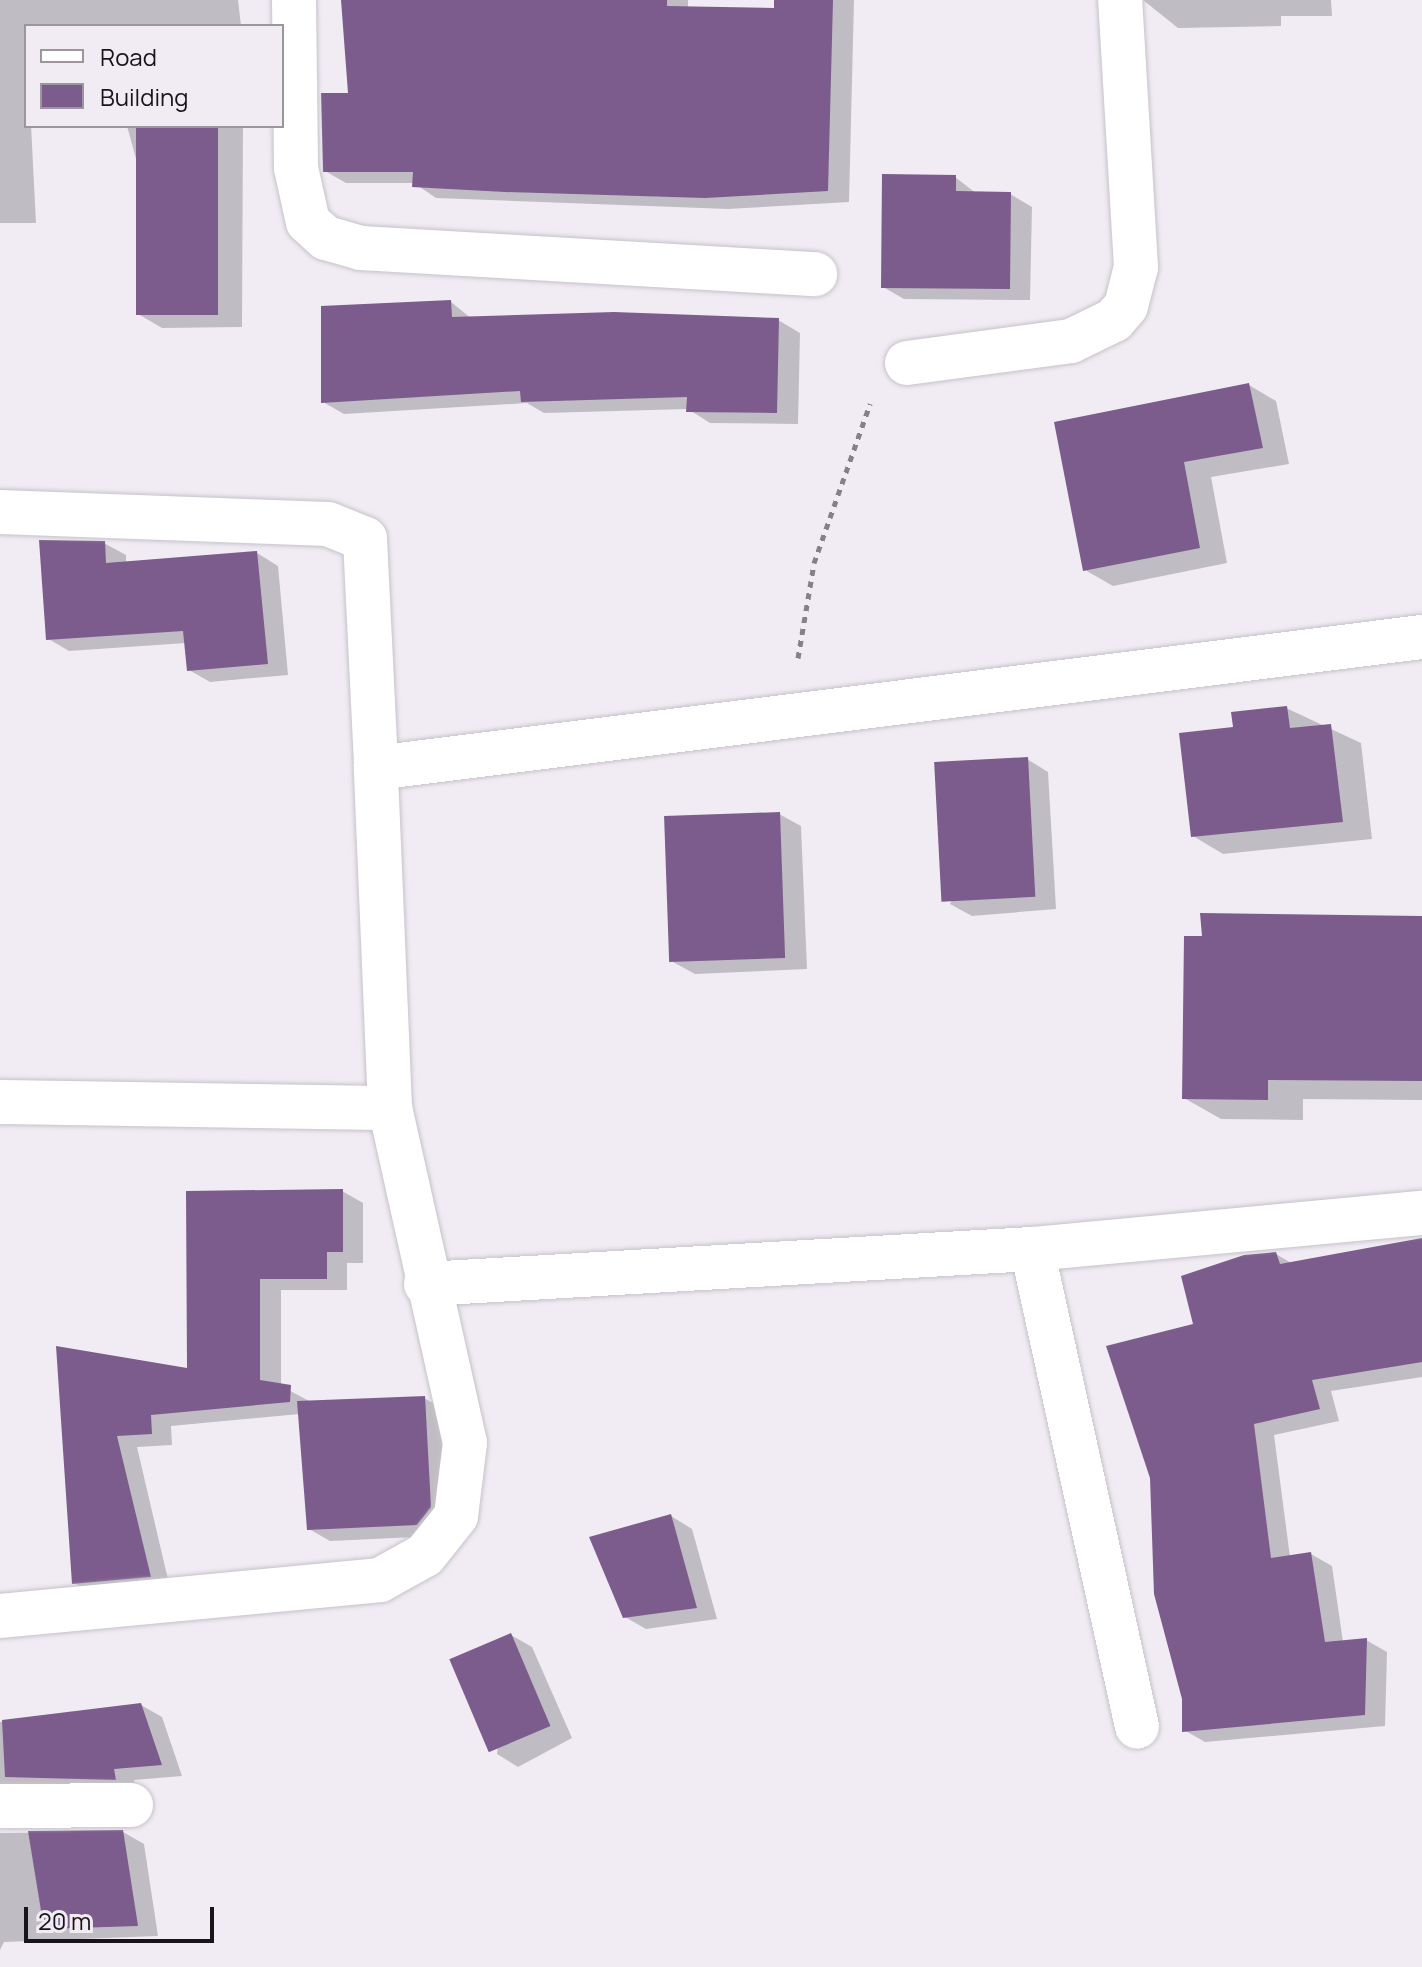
<!DOCTYPE html>
<html>
<head>
<meta charset="utf-8">
<style>
  body { margin:0 }
  #map { position:relative; width:1422px; height:1967px; overflow:hidden; background:#f1ecf4; font-family:Manrope,sans-serif }
  div>[style] { position:absolute }
  .shadow>* { inset:0; background:#0003 }
  .building>* { inset:0; background:#7b5c8c; transform-origin:0 0 }
  .path>* { height:5px; margin-top:-2.5px; transform-origin:0; background:repeating-linear-gradient(90deg,#858287 0 6px,transparent 0 12px) }
  .roads { filter:drop-shadow(0 0 2px #c6c2c9) drop-shadow(0 0 2px #c6c2c9) }
  .minor>* { height:44px; margin:-22px; padding:0 22px; transform-origin:22px; border-radius:22px; background:#fff }
  span { translate:-50% -50%; white-space:nowrap; text-align:center; line-height:1.15; -webkit-text-stroke:6px #f1ecf4; paint-order:stroke }
  .legend { position:absolute; left:24px; top:24px; width:260px; height:104px; box-sizing:border-box; background:#f1ecf4; border:2px solid #9a969c; margin:0; padding:10px 14px; list-style:none; font-size:24px; color:#171518 }
  .legend li { display:flex; align-items:center; gap:16px; height:40px }
  .legend b { width:40px; border:2px solid #9a969c }
  .scale { position:absolute; left:24px; top:1907px; width:190px; height:36px; box-sizing:border-box; border:4px solid #171518; border-top:0; padding-left:10px; font-size:24px; line-height:28px; white-space:nowrap; color:#171518; -webkit-text-stroke:6px #f1ecf4; paint-order:stroke }
</style>
</head>
<body>
<div id="map">
  <div class="shadow">
    <i style="clip-path:polygon(0 0,238px 0,241px 26px,26px 26px,36px 223px,0 223px)"></i>
    <i style="clip-path:polygon(343px 0,688px 0,688px 8px,776px 10px,776px 0,854px 0,849px 202px,728px 209px,436px 198px,414px 183px,346px 183px,325px 171px,350px 95px)"></i>
    <i style="clip-path:polygon(1143px 0,1331px 0,1332px 16px,1281px 16px,1281px 26px,1178px 28px)"></i>
    <i style="clip-path:polygon(127px 126px,243px 126px,242px 327px,162px 328px,138px 314px,138px 166px)"></i>
    <i style="clip-path:polygon(955px 177px,977px 194px,1010px 194px,1032px 207px,1030px 300px,904px 299px,883px 287px)"></i>
    <i style="clip-path:polygon(451px 302px,472px 319px,778px 320px,800px 333px,798px 424px,710px 423px,688px 409px,544px 413px,527px 403px,344px 414px,323px 402px)"></i>
    <i style="clip-path:polygon(1249px 385px,1276px 401px,1289px 464px,1211px 477px,1227px 563px,1113px 586px,1085px 570px)"></i>
    <i style="clip-path:polygon(104px 543px,126px 555px,126px 564px,257px 553px,278px 566px,288px 675px,210px 682px,189px 670px,186px 643px,69px 651px,47px 638px)"></i>
    <i style="clip-path:polygon(1286px 708px,1361px 743px,1372px 839px,1223px 854px,1193px 836px,1235px 728px)"></i>
    <i style="clip-path:polygon(1027px 759px,1048px 772px,1056px 909px,972px 916px,950px 904px)"></i>
    <i style="clip-path:polygon(779px 814px,801px 826px,807px 969px,695px 974px,673px 962px)"></i>
    <i style="clip-path:polygon(1422px 918px,1422px 1100px,1303px 1099px,1303px 1120px,1221px 1119px,1184px 1098px)"></i>
    <i style="clip-path:polygon(342px 1191px,363px 1203px,363px 1263px,347px 1263px,347px 1290px,281px 1290px,281px 1386px,311px 1402px,424px 1398px,446px 1410px,438px 1536px,330px 1541px,309px 1529px,300px 1414px,171px 1426px,172px 1445px,137px 1447px,170px 1588px,95px 1595px,74px 1583px,58px 1349px,189px 1370px,188px 1193px)"></i>
    <i style="clip-path:polygon(1422px 1239px,1422px 1377px,1331px 1391px,1339px 1421px,1274px 1435px,1290px 1557px,1311px 1554px,1332px 1566px,1343px 1642px,1366px 1640px,1387px 1652px,1385px 1726px,1205px 1742px,1184px 1730px,1195px 1326px,1276px 1254px,1293px 1264px)"></i>
    <i style="clip-path:polygon(671px 1516px,692px 1529px,717px 1619px,646px 1629px,625px 1617px)"></i>
    <i style="clip-path:polygon(511px 1635px,532px 1647px,572px 1738px,518px 1767px,497px 1754px)"></i>
    <i style="clip-path:polygon(141px 1705px,162px 1717px,182px 1776px,134px 1780px,135px 1791px,0 1804px,0 1722px)"></i>
    <i style="clip-path:polygon(123px 1832px,144px 1844px,158px 1936px,4px 1942px,0 1950px,0 1833px)"></i>
  </div>
  <div class="building">
    <i style="clip-path:polygon(341px 0,667px 0,667px 6px,774px 8px,774px 0,833px 0,828px 191px,705px 198px,505px 192px,412px 187px,413px 172px,323px 172px,321px 93px,348px 93px)"></i>
    <i style="left:136px;top:126px;width:82px;height:189px"></i>
    <i style="clip-path:polygon(882px 174px,956px 175px,956px 191px,1011px 192px,1010px 289px,881px 288px)"></i>
    <i style="clip-path:polygon(451px 300px,452px 317px,614px 312px,779px 318px,777px 413px,686px 412px,687px 397px,521px 402px,520px 391px,321px 403px,321px 306px)"></i>
    <i style="clip-path:polygon(1249px 383px,1263px 448px,1184px 462px,1200px 548px,1083px 571px,1054px 422px)"></i>
    <i style="clip-path:polygon(39px 540px,105px 541px,106px 563px,257px 551px,268px 664px,187px 671px,183px 631px,46px 640px)"></i>
    <i style="clip-path:polygon(1287px 706px,1290px 728px,1331px 724px,1343px 822px,1191px 837px,1179px 733px,1233px 727px,1231px 712px)"></i>
    <i style="left:1028px;top:757px;width:140px;height:94px;rotate:87deg"></i>
    <i style="left:780px;top:812px;width:146px;height:116px;rotate:88deg"></i>
    <i style="clip-path:polygon(1200px 913px,1422px 916px,1422px 1081px,1268px 1080px,1268px 1100px,1182px 1099px,1184px 936px,1202px 936px)"></i>
    <i style="clip-path:polygon(343px 1189px,343px 1252px,327px 1252px,327px 1279px,260px 1279px,260px 1380px,291px 1385px,290px 1402px,151px 1415px,152px 1434px,117px 1436px,151px 1577px,72px 1584px,56px 1346px,187px 1368px,186px 1191px)"></i>
    <i style="clip-path:polygon(1422px 1238px,1422px 1362px,1312px 1380px,1320px 1409px,1254px 1424px,1271px 1558px,1311px 1552px,1325px 1642px,1367px 1638px,1365px 1715px,1182px 1732px,1182px 1699px,1154px 1594px,1150px 1478px,1106px 1346px,1193px 1324px,1181px 1276px,1244px 1255px,1276px 1252px,1280px 1264px)"></i>
    <i style="clip-path:polygon(425px 1396px,431px 1507px,417px 1525px,307px 1530px,297px 1401px)"></i>
    <i style="clip-path:polygon(671px 1514px,697px 1608px,623px 1618px,589px 1537px)"></i>
    <i style="left:511px;top:1633px;width:101px;height:67px;rotate:67deg"></i>
    <i style="clip-path:polygon(141px 1703px,162px 1765px,114px 1769px,116px 1780px,5px 1777px,2px 1720px)"></i>
    <i style="clip-path:polygon(123px 1830px,138px 1926px,44px 1929px,28px 1831px)"></i>
  </div>
  <div class="path">
    <i style="left:798px;top:658px;width:96px;rotate:-80.4deg"></i>
    <i style="left:814px;top:563px;width:169px;rotate:-70.6deg"></i>
  </div>
  <div class="roads">
    <div class="minor">
      <i style="left:294px;top:0;width:168px;rotate:89.3deg"></i>
      <i style="left:296px;top:168px;width:55px;rotate:77.5deg"></i>
      <i style="left:308px;top:222px;width:24px;rotate:42deg"></i>
      <i style="left:326px;top:238px;width:36px;rotate:16deg"></i>
      <i style="left:361px;top:248px;width:455px;rotate:3.3deg"></i>
      <i style="left:907px;top:363px;width:165px;rotate:-7.6deg"></i>
      <i style="left:1071px;top:341px;width:48px;rotate:-26deg"></i>
      <i style="left:1114px;top:320px;width:18px;rotate:-49deg"></i>
      <i style="left:1126px;top:306px;width:40px;rotate:-75.6deg"></i>
      <i style="left:1136px;top:267px;width:267px;rotate:-93.4deg"></i>
      <i style="left:0;top:512px;width:328px;rotate:2.1deg"></i>
      <i style="left:328px;top:524px;width:40px;rotate:22deg"></i>
      <i style="left:365px;top:539px;width:229px;rotate:87.2deg"></i>
      <i style="left:0;top:1102px;width:390px;rotate:0.9deg"></i>
      <i style="left:1032px;top:1249px;width:489px;rotate:77.6deg"></i>
      <i style="left:426px;top:1284px;width:607px;rotate:-3.31deg"></i>
      <i style="left:1032px;top:1249px;width:392px;rotate:-5.3deg"></i>
      <i style="left:0;top:1616px;width:382px;rotate:-5.4deg"></i>
      <i style="left:380px;top:1580px;width:51px;rotate:-29.1deg"></i>
      <i style="left:425px;top:1555px;width:50px;rotate:-51.5deg"></i>
      <i style="left:456px;top:1516px;width:74px;rotate:-83deg"></i>
      <i style="left:465px;top:1443px;width:343px;rotate:-102.6deg"></i>
      <i style="left:390px;top:1108px;width:340px;rotate:-92.4deg"></i>
      <i style="left:376px;top:768px;width:1054px;rotate:-7.14deg"></i>
      <i style="left:0;top:1806px;width:131px;rotate:-0.4deg"></i>
    </div>
  </div>
  <ul class="legend">
  <li><b style="height:10px;background:#fff"></b>Road</li>
  <li><b style="height:22px;background:#7b5c8c"></b>Building</li>
  </ul>
  <div class="scale">20 m</div>
</div>
</body>
</html>
